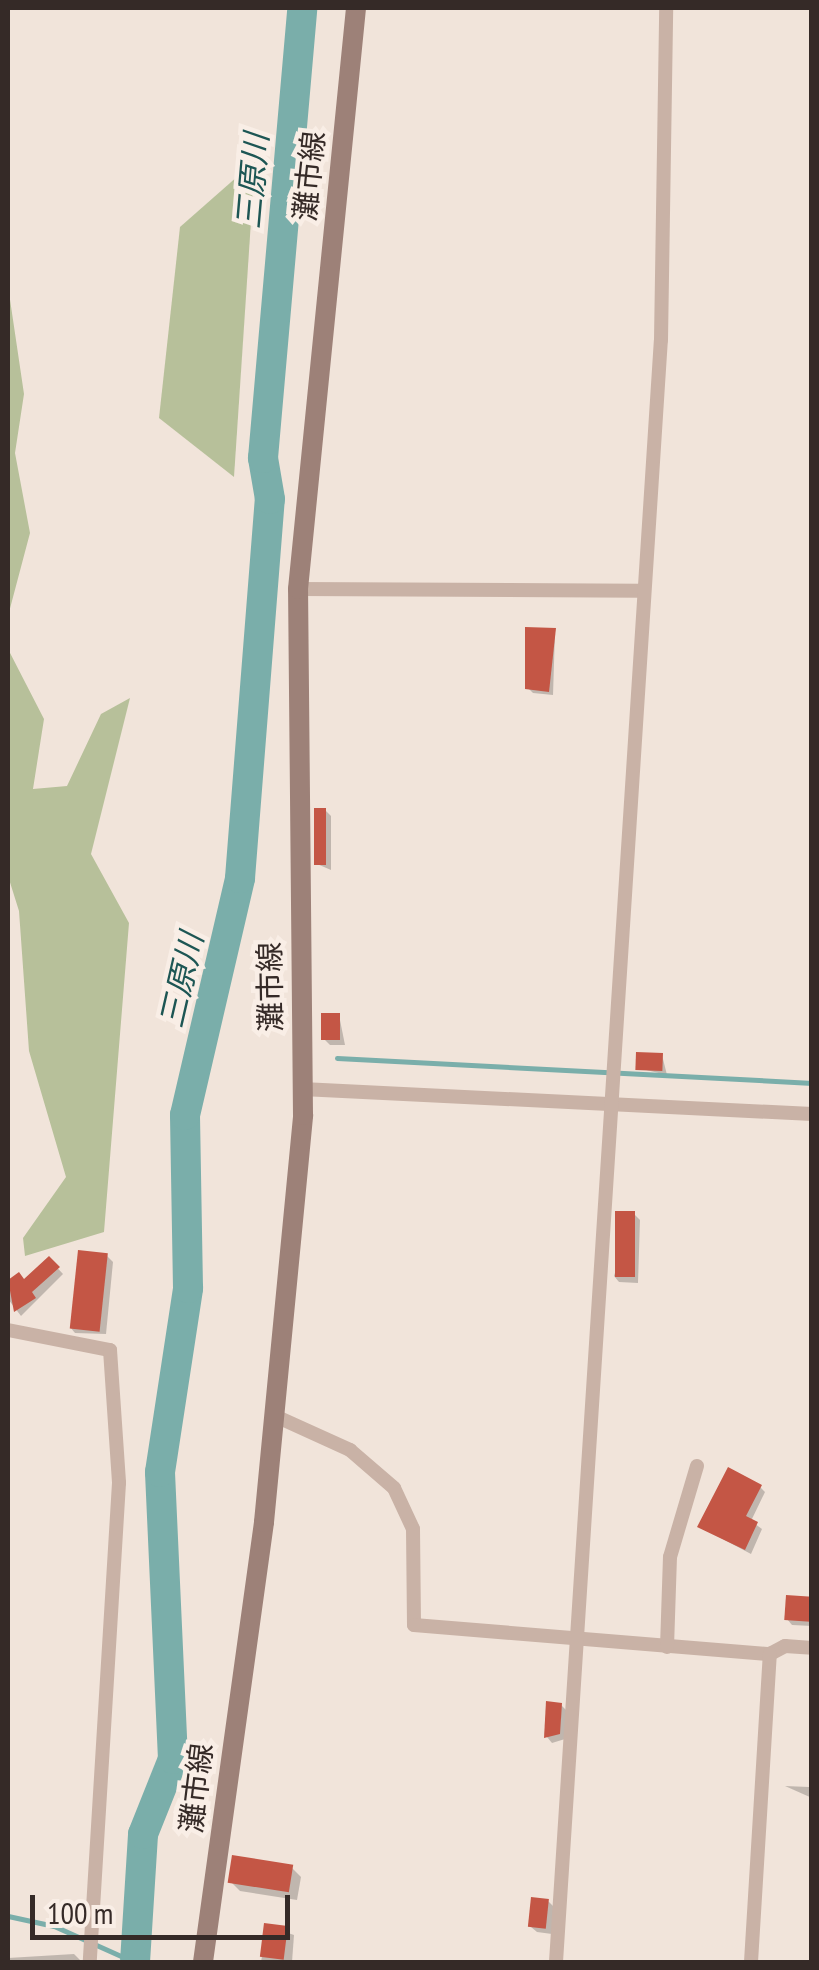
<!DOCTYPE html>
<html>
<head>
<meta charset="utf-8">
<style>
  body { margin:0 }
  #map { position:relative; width:819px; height:1970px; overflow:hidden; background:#f1e4da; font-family:"PT Sans Narrow","Noto Sans JP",sans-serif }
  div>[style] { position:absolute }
  .green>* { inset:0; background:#b7c09a }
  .shadow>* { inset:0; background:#0003 }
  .stream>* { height:5px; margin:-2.5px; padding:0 2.5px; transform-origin:2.5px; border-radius:2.5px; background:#7aaeaa }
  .river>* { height:30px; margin:-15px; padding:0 15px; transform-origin:15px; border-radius:15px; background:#7aaeaa }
  .building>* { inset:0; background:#c45645; transform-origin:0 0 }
  .street>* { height:14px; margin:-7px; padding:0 7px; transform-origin:7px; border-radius:7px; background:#c9b2a6 }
  .secondary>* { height:20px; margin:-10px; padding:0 10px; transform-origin:10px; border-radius:10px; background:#9d8178 }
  span { translate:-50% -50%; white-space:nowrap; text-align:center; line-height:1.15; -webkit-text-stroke:9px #f9eee6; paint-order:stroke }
  .street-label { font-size:30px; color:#352a27 }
  .water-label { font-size:32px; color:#1d5654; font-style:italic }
  .frame { position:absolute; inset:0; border:10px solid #352a27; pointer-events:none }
  .scale { position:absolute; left:30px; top:1895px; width:260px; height:45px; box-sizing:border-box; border:5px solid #352a27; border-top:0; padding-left:12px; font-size:30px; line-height:35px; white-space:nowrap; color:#352a27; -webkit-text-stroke:8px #f9eee6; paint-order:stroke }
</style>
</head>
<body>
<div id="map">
  <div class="green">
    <i style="clip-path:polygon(255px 161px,234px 477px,159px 418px,180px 227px)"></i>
    <i style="clip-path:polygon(8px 286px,24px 394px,15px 453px,30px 533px,8px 616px)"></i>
    <i style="clip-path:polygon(8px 649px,44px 719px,33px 789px,67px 786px,101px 714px,130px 698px,91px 854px,129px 923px,104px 1232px,25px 1256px,23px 1238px,66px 1177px,29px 1051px,19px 911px,8px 876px)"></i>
  </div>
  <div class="shadow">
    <i style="clip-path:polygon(555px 631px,553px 695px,533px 693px,528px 688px)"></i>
    <i style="clip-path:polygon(325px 810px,331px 816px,331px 870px,317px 864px)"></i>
    <i style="clip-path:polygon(339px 1015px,345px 1045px,330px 1045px,324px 1039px)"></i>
    <i style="clip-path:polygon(662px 1055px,667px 1075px,638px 1068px)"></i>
    <i style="clip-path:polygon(634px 1214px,640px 1220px,638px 1283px,619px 1282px,614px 1276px)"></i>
    <i style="clip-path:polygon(107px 1256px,113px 1262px,106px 1334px,75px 1333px,70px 1327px)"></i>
    <i style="clip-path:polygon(49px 1259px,63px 1274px,21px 1316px,8px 1299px,8px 1283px,19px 1275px,25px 1281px)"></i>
    <i style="clip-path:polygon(760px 1487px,765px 1492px,751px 1521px,762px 1529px,751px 1554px,700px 1527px)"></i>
    <i style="clip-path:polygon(812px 1599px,812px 1626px,792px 1625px,787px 1619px)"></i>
    <i style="clip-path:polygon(561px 1705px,567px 1711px,565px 1739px,552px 1743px,547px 1737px)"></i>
    <i style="clip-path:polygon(812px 1781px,812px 1798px,785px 1786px,809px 1787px)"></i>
    <i style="clip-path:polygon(291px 1867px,301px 1877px,297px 1900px,240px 1891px,231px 1882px)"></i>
    <i style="clip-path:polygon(548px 1901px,554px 1907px,552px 1934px,537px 1932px,531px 1927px)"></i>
    <i style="clip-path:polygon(267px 1926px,294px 1935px,292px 1962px,261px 1962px)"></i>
    <i style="clip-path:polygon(74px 1954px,82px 1962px,8px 1962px,8px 1958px)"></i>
  </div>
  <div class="stream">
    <i style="left:337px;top:1058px;width:476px;rotate:3deg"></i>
    <i style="left:8px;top:1916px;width:47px;rotate:12.3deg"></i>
    <i style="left:54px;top:1926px;width:88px;rotate:24.2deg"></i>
  </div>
  <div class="river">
    <i style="left:135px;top:1962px;width:128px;rotate:-86.4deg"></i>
    <i style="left:143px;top:1834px;width:81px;rotate:-68.2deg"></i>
    <i style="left:173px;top:1759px;width:287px;rotate:-92.6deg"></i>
    <i style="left:160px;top:1472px;width:186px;rotate:-81.3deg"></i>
    <i style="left:188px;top:1288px;width:173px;rotate:-91deg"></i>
    <i style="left:185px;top:1115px;width:243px;rotate:-76.9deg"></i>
    <i style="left:240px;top:878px;width:380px;rotate:-85.5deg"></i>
    <i style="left:270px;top:499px;width:42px;rotate:-99.7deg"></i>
    <i style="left:263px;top:458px;width:452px;rotate:-85deg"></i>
  </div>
  <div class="building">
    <i style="clip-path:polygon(525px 627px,556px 628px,549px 692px,525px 689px)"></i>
    <i style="left:314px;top:808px;width:12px;height:57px"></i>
    <i style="left:321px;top:1013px;width:19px;height:27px"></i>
    <i style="left:636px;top:1052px;width:27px;height:18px;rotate:2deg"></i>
    <i style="left:615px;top:1211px;width:20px;height:66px"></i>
    <i style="left:78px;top:1250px;width:30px;height:79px;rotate:6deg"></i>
    <i style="clip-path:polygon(49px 1256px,60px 1267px,32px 1292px,36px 1298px,14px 1312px,8px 1280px,19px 1272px,24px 1279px)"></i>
    <i style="clip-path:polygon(728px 1467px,762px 1485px,746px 1516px,758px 1522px,745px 1550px,697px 1527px)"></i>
    <i style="left:786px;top:1595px;width:26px;height:25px;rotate:4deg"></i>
    <i style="clip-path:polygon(546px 1701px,562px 1703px,560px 1734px,544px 1738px)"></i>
    <i style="left:232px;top:1855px;width:62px;height:28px;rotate:9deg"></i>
    <i style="left:531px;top:1897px;width:18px;height:30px;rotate:6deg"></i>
    <i style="left:264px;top:1923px;width:24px;height:34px;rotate:7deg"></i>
  </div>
  <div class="street">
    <i style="left:298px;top:589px;width:343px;rotate:0.3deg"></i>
    <i style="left:302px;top:1089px;width:511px;rotate:2.81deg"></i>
    <i style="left:8px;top:1330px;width:104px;rotate:11.1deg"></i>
    <i style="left:110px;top:1350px;width:133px;rotate:86.1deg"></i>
    <i style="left:119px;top:1483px;width:480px;rotate:93.5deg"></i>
    <i style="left:273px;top:1415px;width:85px;rotate:24.4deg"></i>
    <i style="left:350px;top:1450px;width:58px;rotate:40.8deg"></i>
    <i style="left:394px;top:1488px;width:45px;rotate:65.1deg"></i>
    <i style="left:413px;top:1529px;width:96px;rotate:89.4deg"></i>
    <i style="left:414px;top:1625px;width:357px;rotate:4.7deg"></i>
    <i style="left:770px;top:1654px;width:17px;rotate:-28deg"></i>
    <i style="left:785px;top:1646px;width:27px;rotate:4deg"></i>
    <i style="left:667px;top:1647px;width:90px;rotate:-88.1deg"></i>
    <i style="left:670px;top:1557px;width:95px;rotate:-73.5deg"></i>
    <i style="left:556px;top:1962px;width:1625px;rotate:-86.3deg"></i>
    <i style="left:661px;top:340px;width:332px;rotate:-89.1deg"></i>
    <i style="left:751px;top:1962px;width:309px;rotate:-86.5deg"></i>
  </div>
  <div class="secondary">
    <i style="left:203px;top:1962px;width:444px;rotate:-82.1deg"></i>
    <i style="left:264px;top:1522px;width:409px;rotate:-84.5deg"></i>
    <i style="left:303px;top:1115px;width:526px;rotate:-90.54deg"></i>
    <i style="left:298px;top:589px;width:584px;rotate:-84.3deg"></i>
  </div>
  <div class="street-label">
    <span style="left:309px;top:176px;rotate:-84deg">灘市線</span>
    <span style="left:270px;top:987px;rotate:-91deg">灘市線</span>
    <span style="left:196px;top:1788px;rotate:-83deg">灘市線</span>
  </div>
  <div class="water-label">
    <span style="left:252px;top:181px;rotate:-85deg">三原川</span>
    <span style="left:181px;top:980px;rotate:-77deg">三原川</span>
  </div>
  <div class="frame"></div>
  <div class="scale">100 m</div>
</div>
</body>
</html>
